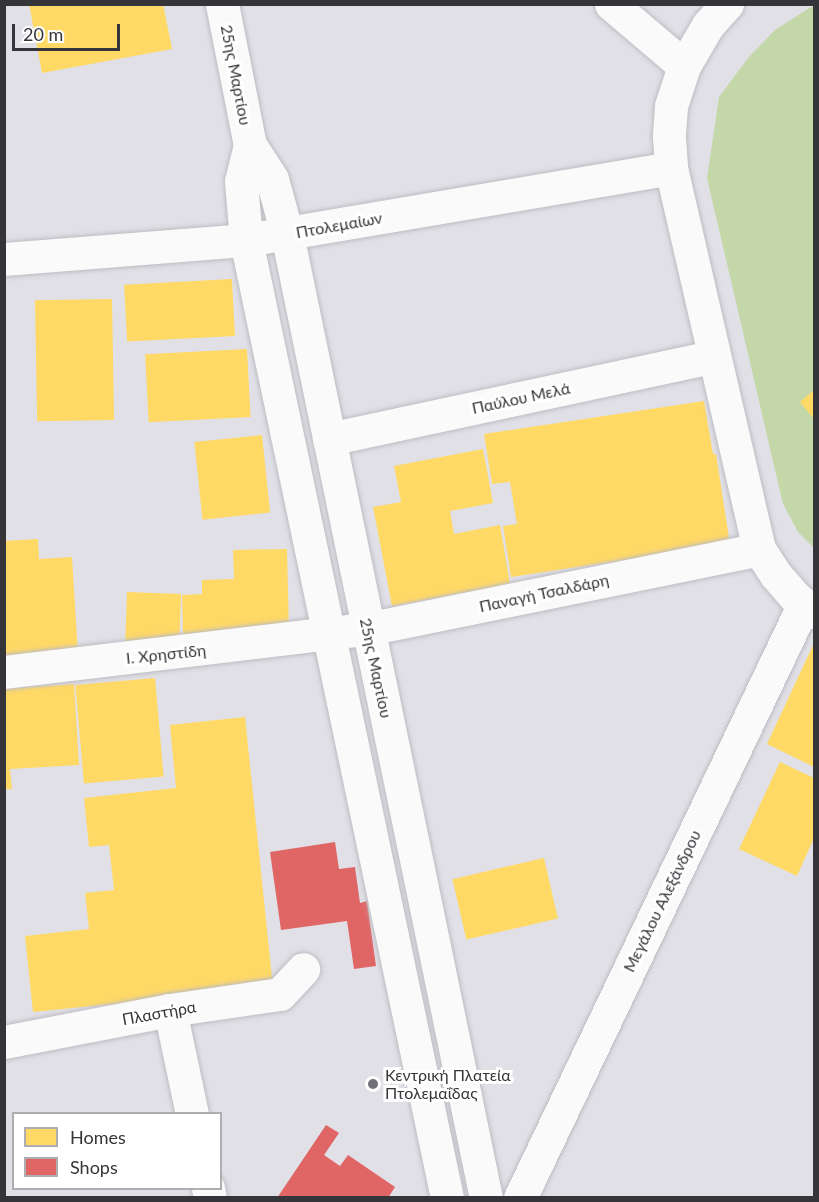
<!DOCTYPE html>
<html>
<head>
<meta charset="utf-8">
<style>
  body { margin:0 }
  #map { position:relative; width:819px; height:1202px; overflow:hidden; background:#e1e0e7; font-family:Lato,sans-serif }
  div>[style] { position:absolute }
  .green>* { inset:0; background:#c4d7a9 }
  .homes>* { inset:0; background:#ffd966; transform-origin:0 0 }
  .shops>* { inset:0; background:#e06666 }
  .roads { filter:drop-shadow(0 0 2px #bdbcc2) drop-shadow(0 0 2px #bdbcc2) }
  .minor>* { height:33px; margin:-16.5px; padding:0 16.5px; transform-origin:16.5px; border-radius:16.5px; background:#fafafb }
  .major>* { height:33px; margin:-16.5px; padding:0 16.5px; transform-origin:16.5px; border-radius:16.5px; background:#fafafb }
  .dots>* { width:16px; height:16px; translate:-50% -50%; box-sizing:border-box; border:3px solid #fff; border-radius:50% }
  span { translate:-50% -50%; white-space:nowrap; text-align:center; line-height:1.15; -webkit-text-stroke:6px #fff; paint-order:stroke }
  .street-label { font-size:16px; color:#353439 }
  .poi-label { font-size:16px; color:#353439 }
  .left { translate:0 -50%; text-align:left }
  .frame { position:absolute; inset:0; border:6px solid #353439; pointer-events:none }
  .legend { position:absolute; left:12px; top:1112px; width:210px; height:78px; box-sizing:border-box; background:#fff; border:2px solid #aeaeb0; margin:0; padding:8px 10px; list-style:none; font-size:18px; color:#353439 }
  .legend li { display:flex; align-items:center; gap:12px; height:30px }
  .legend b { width:30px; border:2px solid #aeaeb0 }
  .scale { position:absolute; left:12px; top:24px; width:108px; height:27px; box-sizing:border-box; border:3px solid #353439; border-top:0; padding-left:8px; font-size:18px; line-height:21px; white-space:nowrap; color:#353439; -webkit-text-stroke:4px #fff; paint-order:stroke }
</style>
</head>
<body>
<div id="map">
  <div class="green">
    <i style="clip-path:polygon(811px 7px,814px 7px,814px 548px,798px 532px,783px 504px,707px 178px,719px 97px,748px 58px,775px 30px)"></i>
  </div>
  <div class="homes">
    <i style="clip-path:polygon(29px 4px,163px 4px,172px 49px,42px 73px)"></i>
    <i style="left:232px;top:279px;width:57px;height:108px;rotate:87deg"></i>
    <i style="left:112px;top:299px;width:121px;height:77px;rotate:89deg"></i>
    <i style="left:247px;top:349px;width:68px;height:102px;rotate:87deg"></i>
    <i style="clip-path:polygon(814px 390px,814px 419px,800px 402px)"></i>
    <i style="clip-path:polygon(704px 401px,713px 454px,716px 454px,730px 544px,511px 577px,503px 526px,517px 524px,510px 482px,492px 484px,484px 434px)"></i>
    <i style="left:262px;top:435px;width:78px;height:68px;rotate:84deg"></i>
    <i style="clip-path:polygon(483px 449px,493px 503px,450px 511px,454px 534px,500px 525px,510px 584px,392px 606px,373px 507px,401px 502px,394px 466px)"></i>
    <i style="clip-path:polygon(38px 539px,39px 559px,72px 557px,78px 655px,4px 659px,4px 541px)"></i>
    <i style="clip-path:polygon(287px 549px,289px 632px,183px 634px,182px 595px,202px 594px,202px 580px,234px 579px,233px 550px)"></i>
    <i style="left:127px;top:592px;width:54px;height:56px;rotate:2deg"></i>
    <i style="clip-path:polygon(814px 643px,814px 767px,767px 744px)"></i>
    <i style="left:155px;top:678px;width:99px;height:80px;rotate:85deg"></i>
    <i style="clip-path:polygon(74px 684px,79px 765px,10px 769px,12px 789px,4px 789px,4px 689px)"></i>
    <i style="clip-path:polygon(245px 717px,273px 988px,33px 1012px,25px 936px,89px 929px,85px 893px,114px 890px,109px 845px,89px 847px,84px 798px,176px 788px,170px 725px)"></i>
    <i style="clip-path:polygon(780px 762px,814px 778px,814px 838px,797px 876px,739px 849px)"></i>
    <i style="left:544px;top:858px;width:62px;height:94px;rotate:77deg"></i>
  </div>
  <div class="shops">
    <i style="clip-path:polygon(335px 842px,339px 869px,355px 867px,360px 903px,367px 901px,376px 966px,354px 969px,347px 921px,281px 930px,270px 852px)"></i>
    <i style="clip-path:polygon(326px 1125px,339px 1133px,324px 1155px,340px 1166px,348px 1155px,395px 1187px,388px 1198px,277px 1198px)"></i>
  </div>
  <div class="roads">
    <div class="minor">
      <i style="left:611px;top:4px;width:96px;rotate:40.3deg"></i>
      <i style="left:727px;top:4px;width:28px;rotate:132deg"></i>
      <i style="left:708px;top:25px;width:48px;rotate:120.3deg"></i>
      <i style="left:684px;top:66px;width:42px;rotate:108deg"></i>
      <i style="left:671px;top:106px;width:31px;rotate:94deg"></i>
      <i style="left:669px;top:137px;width:31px;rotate:86deg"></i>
      <i style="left:671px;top:168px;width:391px;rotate:77deg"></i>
      <i style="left:759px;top:549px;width:31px;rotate:57deg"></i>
      <i style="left:776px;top:575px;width:30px;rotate:49deg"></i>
      <i style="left:796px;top:598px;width:23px;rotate:38deg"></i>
      <i style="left:4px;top:259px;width:243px;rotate:-4.5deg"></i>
      <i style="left:246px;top:240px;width:431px;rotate:-9.6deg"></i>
      <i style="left:329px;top:439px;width:393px;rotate:-12.1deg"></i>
      <i style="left:4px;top:672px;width:366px;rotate:-6.8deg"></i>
      <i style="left:367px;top:629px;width:400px;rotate:-11.5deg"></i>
      <i style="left:170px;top:1010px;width:106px;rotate:78.1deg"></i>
      <i style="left:4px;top:1042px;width:169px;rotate:-10.9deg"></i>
      <i style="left:170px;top:1010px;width:111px;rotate:-8.3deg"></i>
      <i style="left:280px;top:994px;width:34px;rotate:-47deg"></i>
      <i style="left:208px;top:1188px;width:10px;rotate:79deg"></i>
      <i style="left:520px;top:1198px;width:658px;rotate:-64.45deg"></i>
    </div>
    <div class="major">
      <i style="left:222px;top:4px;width:144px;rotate:78.8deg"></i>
      <i style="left:250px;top:145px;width:40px;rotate:57.1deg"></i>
      <i style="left:272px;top:179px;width:57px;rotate:74.7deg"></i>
      <i style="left:287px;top:234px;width:984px;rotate:78.34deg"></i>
      <i style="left:250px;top:145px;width:37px;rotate:104deg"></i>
      <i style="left:241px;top:181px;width:59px;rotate:85.2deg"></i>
      <i style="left:246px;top:240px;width:979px;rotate:78.15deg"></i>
    </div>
  </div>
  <div class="dots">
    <i style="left:373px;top:1084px;background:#717076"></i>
  </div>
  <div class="street-label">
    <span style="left:236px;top:75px;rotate:79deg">25ης Μαρτίου</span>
    <span style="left:339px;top:225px;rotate:-10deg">Πτολεμαίων</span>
    <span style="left:521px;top:398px;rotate:-12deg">Παύλου Μελά</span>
    <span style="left:544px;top:593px;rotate:-12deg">Παναγή Τσαλδάρη</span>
    <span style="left:166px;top:654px;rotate:-6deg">Ι. Χρηστίδη</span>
    <span style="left:376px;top:668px;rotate:78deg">25ης Μαρτίου</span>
    <span style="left:662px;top:901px;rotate:-64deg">Μεγάλου Αλεξάνδρου</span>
    <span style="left:159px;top:1013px;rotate:-10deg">Πλαστήρα</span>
  </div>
  <div class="poi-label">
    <span class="left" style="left:385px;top:1084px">Κεντρική Πλατεία<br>Πτολεμαΐδας</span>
  </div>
  <div class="frame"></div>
  <ul class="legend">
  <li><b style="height:16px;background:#ffd966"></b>Homes</li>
  <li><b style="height:16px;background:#e06666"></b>Shops</li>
  </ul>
  <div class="scale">20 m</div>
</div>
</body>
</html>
